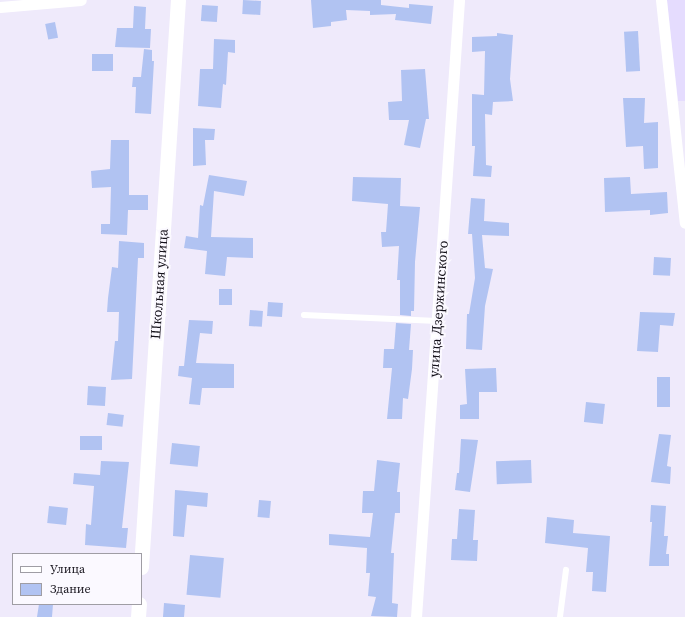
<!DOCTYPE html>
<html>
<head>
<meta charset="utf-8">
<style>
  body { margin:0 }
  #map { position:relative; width:685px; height:617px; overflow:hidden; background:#efeafb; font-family:"Source Serif 4",serif }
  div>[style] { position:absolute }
  .built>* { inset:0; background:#e5dcfe }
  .building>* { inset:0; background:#b1c3f2; transform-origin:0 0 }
  .lane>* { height:5.5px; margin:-2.75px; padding:0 2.75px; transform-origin:2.75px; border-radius:2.75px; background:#fff }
  .street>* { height:11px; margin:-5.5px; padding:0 5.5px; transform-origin:5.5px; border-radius:5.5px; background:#fff }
  .secondary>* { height:15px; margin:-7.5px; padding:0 7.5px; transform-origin:7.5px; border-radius:7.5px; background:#fff }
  span { translate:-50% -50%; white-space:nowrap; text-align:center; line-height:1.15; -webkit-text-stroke:4px #fbf9ff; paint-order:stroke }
  .street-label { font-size:14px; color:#15121b }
  .legend { position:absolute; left:12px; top:553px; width:130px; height:52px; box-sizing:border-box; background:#fbf9ff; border:1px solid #9f9da4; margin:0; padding:5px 7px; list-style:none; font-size:12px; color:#15121b }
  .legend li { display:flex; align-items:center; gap:8px; height:20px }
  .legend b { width:20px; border:1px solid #9f9da4 }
</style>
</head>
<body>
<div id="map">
  <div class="built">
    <i style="clip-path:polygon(667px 0,685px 0,685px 101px,678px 101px)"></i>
  </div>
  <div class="building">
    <i style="left:243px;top:0;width:18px;height:14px;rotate:3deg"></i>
    <i style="clip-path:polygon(311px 0,381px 0,381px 5px,409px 8px,409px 4px,433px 6px,431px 24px,395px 20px,396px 14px,370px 15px,370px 11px,346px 10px,347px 20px,331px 22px,331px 26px,313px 28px)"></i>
    <i style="left:202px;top:5px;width:16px;height:16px;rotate:4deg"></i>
    <i style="clip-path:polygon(134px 6px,146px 7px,145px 29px,151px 29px,150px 48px,115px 47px,117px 28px,133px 28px)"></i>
    <i style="left:55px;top:22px;width:16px;height:10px;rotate:79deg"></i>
    <i style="left:638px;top:31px;width:40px;height:14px;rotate:87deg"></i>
    <i style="clip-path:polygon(497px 33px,513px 35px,510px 79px,513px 101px,493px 102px,492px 115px,485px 114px,486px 165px,492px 166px,491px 177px,473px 176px,475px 146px,472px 146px,472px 94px,484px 95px,485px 51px,472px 52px,472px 37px,497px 36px)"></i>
    <i style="clip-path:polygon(214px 39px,235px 40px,235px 53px,228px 52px,226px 85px,223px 84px,221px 108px,198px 106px,200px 69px,213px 69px)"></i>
    <i style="clip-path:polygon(144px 49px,152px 50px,152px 61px,154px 61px,151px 114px,135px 113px,136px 87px,132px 87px,133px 77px,141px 77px)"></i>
    <i style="left:113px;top:54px;width:17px;height:21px;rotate:90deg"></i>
    <i style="clip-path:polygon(425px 69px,429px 119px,426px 119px,420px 148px,404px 145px,409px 120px,389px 120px,388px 102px,402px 101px,401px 70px)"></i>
    <i style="clip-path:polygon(623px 98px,645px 98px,644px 123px,658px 122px,658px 168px,644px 169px,643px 146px,626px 147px)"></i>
    <i style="clip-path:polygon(193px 128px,215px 129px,214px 140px,205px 140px,206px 165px,193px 166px)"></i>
    <i style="clip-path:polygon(111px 140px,129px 140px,129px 195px,148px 195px,148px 210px,128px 210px,127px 235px,101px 234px,101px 224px,110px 224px,111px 187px,92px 188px,91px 171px,110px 169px)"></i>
    <i style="clip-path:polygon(209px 175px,247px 181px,244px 196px,214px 191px,211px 237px,253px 238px,253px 258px,227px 257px,225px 276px,205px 274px,207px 251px,184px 248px,186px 236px,198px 238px,200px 205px,203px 206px)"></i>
    <i style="clip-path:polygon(353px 177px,401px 178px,400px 206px,420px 207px,415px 262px,414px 311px,411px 311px,411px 316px,400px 315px,400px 280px,397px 280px,399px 246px,382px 247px,381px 232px,386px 232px,388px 204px,352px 201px)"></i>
    <i style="clip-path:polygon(630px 177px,631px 194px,667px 192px,668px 213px,650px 215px,650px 210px,605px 212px,604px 178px)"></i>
    <i style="clip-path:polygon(471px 198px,485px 199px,484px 221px,509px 223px,509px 236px,482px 235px,485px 268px,493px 269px,485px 306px,482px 350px,466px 349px,467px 314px,469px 314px,475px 278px,472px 234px,468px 234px)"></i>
    <i style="clip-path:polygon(119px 241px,144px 243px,144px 258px,138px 258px,132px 379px,111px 380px,115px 341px,118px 341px,119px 312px,107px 312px,108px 298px,112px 267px,118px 268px)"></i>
    <i style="left:654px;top:257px;width:17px;height:18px;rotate:3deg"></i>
    <i style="left:219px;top:289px;width:13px;height:16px"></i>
    <i style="left:268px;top:302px;width:15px;height:14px;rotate:4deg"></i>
    <i style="left:250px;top:310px;width:13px;height:16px;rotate:4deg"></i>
    <i style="clip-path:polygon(640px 312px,675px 313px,673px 326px,660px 325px,658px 352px,637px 351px)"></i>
    <i style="clip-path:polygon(189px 320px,213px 321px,212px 334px,200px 333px,196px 363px,234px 364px,234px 388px,202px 388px,200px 405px,189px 404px,192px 378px,178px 376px,179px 366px,184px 366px)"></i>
    <i style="clip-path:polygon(396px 323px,411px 324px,409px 350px,413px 350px,412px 369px,408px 399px,403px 398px,402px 419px,387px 419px,392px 368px,383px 368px,384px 349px,394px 349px)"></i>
    <i style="clip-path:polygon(496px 368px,497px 392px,479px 392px,479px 419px,460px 419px,460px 405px,467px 404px,465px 369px)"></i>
    <i style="left:657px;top:377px;width:13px;height:30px"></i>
    <i style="left:88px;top:386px;width:18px;height:19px;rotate:3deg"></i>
    <i style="left:586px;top:402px;width:19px;height:20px;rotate:6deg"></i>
    <i style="left:108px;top:413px;width:16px;height:12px;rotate:7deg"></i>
    <i style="clip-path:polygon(659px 434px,671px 435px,667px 466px,671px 467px,670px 484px,651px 482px)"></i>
    <i style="left:102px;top:436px;width:14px;height:22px;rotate:90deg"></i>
    <i style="clip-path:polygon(461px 439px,478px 440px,470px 492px,455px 490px,457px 473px,459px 473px)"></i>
    <i style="left:172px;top:443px;width:28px;height:21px;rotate:6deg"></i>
    <i style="clip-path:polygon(377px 460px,400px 463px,397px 492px,400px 492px,400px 513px,395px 513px,391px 553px,394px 553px,392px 603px,398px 604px,397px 617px,371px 616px,376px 597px,368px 596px,370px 573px,366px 573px,367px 548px,329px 545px,329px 534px,370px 537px,373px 513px,362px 513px,363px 491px,374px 491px)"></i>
    <i style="left:531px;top:460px;width:23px;height:35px;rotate:88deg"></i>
    <i style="clip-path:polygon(101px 461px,129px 462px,122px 528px,128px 528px,126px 548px,85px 545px,86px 524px,91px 525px,94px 486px,73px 484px,74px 473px,100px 475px)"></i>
    <i style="clip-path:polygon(175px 490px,208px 493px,207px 507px,187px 505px,184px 537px,173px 536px)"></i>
    <i style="left:259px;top:500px;width:12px;height:17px;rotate:5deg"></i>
    <i style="clip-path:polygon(651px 505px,666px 506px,664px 536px,668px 536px,666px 554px,669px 554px,669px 566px,649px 566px,652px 522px,650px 522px)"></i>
    <i style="left:49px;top:506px;width:19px;height:17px;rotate:6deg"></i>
    <i style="clip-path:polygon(459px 509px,475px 510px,473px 540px,478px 540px,477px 561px,451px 560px,452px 539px,457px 539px)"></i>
    <i style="clip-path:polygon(547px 517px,574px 520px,573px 533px,610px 536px,606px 592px,592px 591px,593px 572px,586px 572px,588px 548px,545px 543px)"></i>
    <i style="left:190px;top:555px;width:34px;height:40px;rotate:5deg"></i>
    <i style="clip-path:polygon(164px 603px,185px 605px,184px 617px,163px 617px)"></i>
    <i style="clip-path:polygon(39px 604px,53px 604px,52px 617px,37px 617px)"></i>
  </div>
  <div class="lane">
    <i style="left:304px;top:315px;width:133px;rotate:2.6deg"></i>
    <i style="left:560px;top:617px;width:47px;rotate:-82.7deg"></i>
  </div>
  <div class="street">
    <i style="left:661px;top:0;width:224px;rotate:83.9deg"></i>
    <i style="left:0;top:7px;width:81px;rotate:-4.9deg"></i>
    <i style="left:416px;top:617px;width:618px;rotate:-86.01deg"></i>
  </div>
  <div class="secondary">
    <i style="left:141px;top:567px;width:568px;rotate:-86.27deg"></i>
    <i style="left:138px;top:617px;width:13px;rotate:-86deg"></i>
  </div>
  <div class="street-label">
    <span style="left:159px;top:284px;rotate:-86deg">Школьная улица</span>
    <span style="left:438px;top:309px;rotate:-86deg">улица Дзержинского</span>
  </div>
  <ul class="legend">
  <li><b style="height:5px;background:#fff"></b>Улица</li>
  <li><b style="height:11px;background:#b1c3f2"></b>Здание</li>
  </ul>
</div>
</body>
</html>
